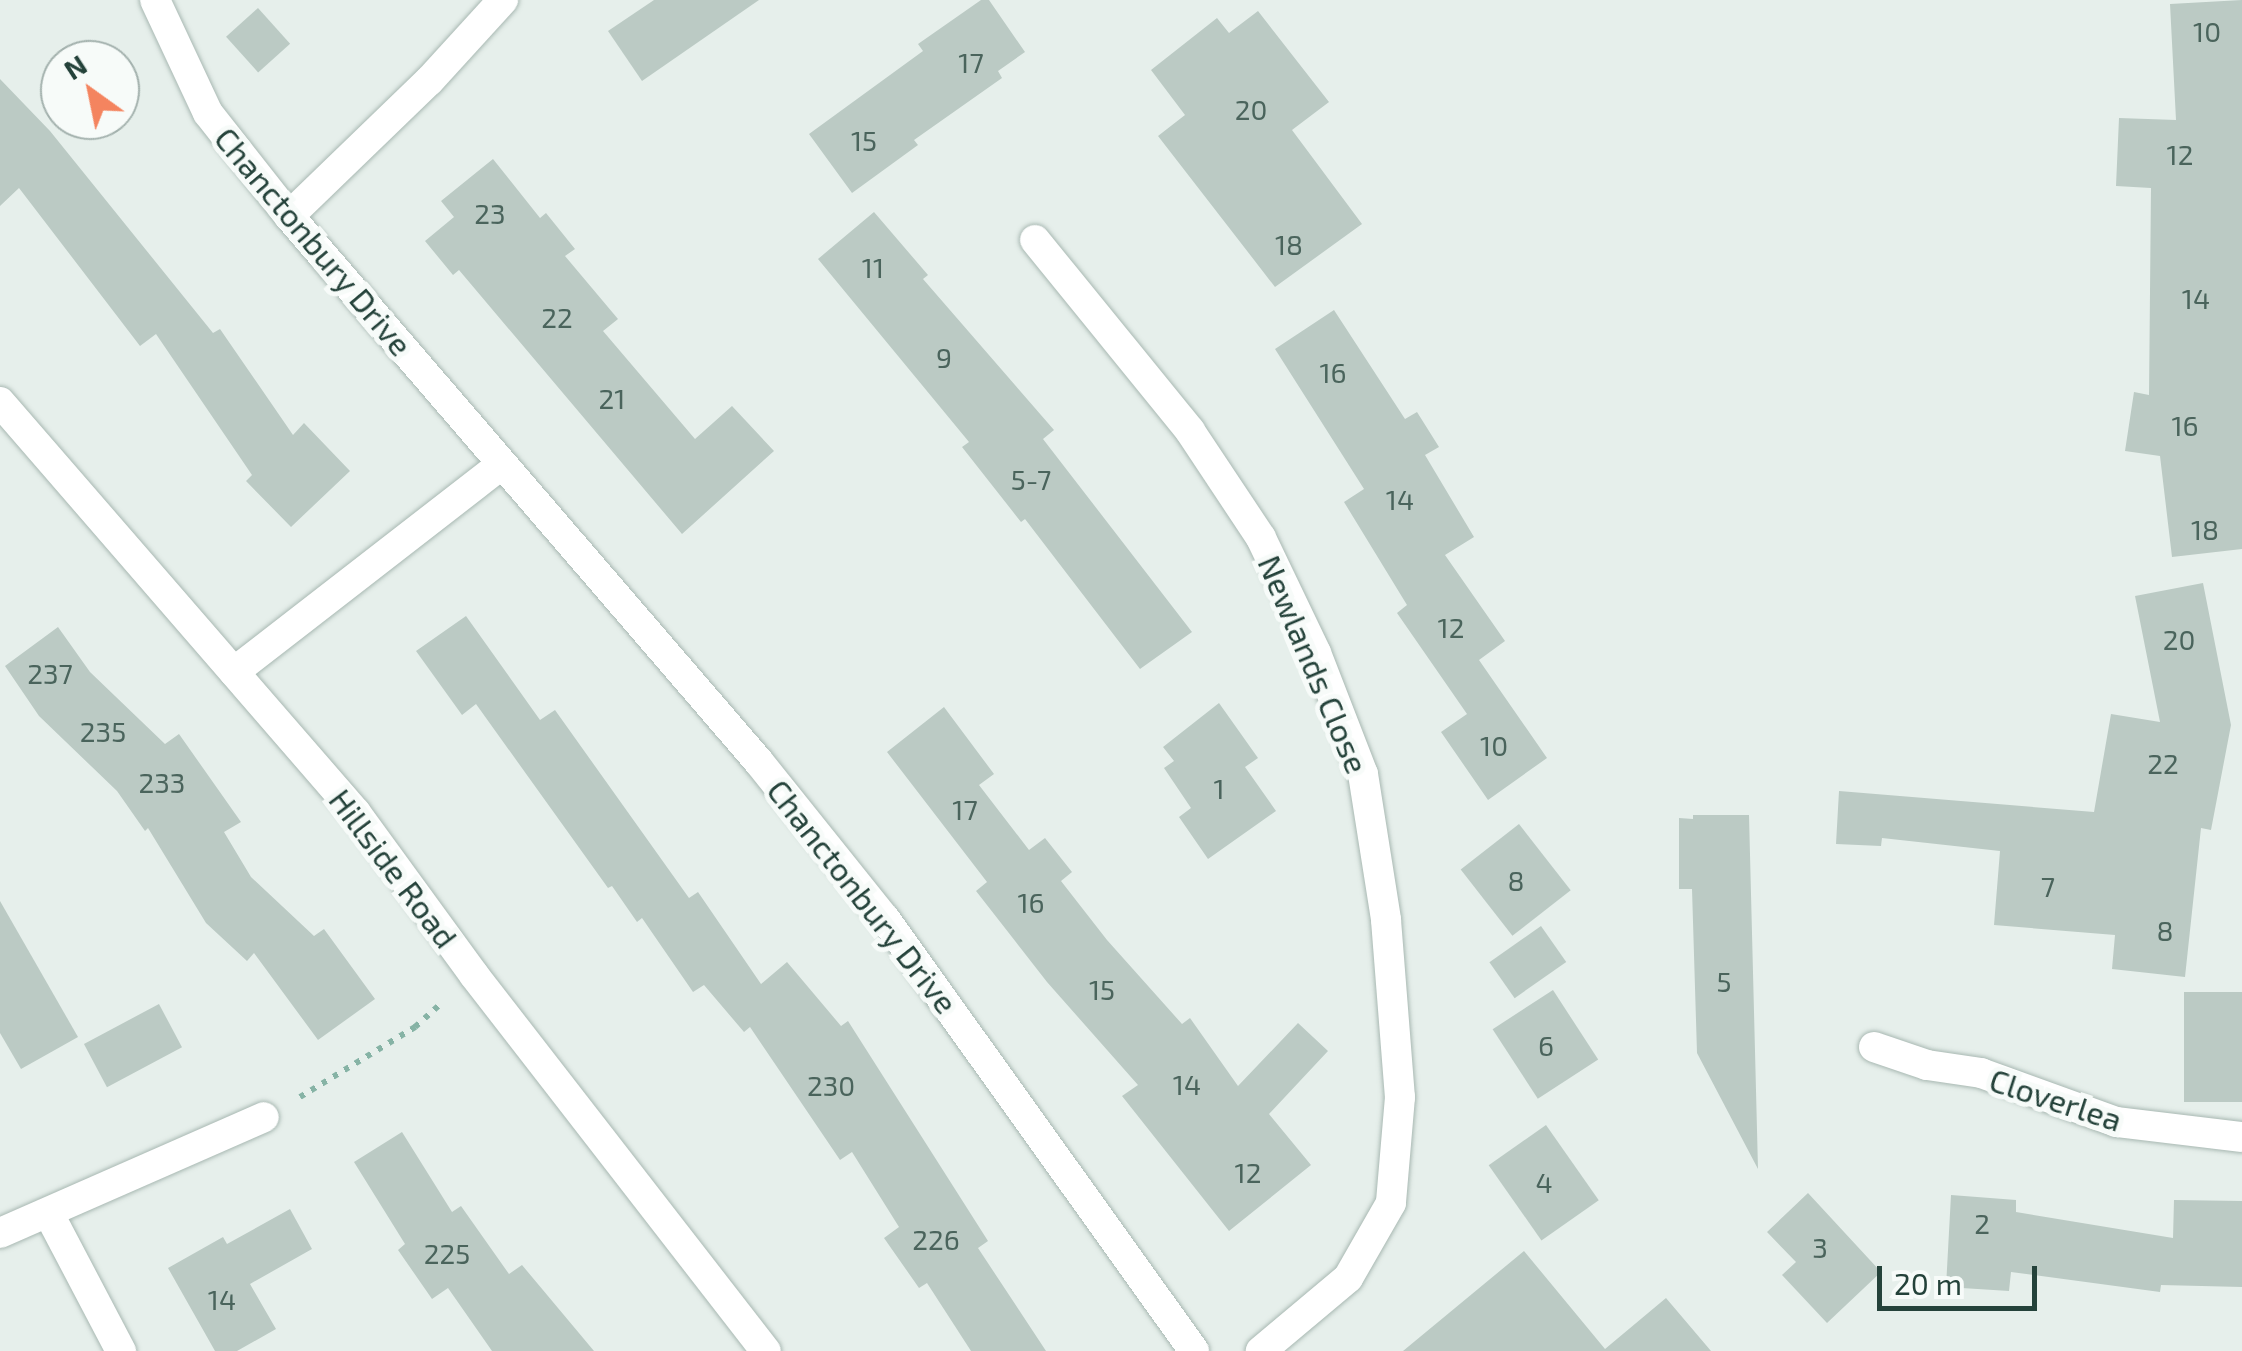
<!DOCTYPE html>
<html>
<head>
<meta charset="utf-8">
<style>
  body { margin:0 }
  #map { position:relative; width:2242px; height:1351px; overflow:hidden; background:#e6efeb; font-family:"Exo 2",sans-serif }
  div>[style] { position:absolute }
  .building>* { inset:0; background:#bbcac4; transform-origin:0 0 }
  .path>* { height:6px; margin-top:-3px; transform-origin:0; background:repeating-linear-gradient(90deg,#86b3a5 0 5px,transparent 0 13px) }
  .roads { filter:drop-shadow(0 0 2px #a8b8b2) drop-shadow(0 0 2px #a8b8b2) }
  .street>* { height:30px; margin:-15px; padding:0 15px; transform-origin:15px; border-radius:15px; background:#fff }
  span { translate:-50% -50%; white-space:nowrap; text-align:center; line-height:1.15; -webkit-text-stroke:10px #f7fbf9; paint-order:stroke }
  .number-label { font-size:28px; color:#4a645c }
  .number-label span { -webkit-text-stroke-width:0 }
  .street-label { font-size:32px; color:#24423a }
  .north { position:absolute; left:40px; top:40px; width:100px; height:100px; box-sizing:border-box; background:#f7fbf9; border:2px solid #a3b1ad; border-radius:50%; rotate:327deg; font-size:28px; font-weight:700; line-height:40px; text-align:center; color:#24423a }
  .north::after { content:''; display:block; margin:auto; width:35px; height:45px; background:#f4845f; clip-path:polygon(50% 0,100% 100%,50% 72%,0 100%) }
  .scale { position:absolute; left:1877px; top:1266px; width:160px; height:45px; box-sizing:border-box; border:5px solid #24423a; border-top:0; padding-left:12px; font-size:30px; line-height:35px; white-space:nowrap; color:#24423a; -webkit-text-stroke:8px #f7fbf9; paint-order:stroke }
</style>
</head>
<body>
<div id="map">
  <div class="building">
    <i style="clip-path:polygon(654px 0,759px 0,642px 81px,608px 31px)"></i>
    <i style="clip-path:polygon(981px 0,989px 0,1025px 52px,998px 71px,1002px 78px,914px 140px,918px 145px,852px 193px,809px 134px,923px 51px,918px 44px)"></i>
    <i style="clip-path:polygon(2242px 0,2242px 549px,2172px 557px,2160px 456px,2125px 451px,2134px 392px,2149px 395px,2151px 188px,2116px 186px,2119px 118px,2176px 120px,2170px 4px)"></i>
    <i style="left:258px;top:8px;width:48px;height:43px;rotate:48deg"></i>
    <i style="clip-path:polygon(1258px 11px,1329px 102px,1292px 130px,1362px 224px,1275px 287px,1158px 136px,1185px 115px,1151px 70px,1217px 18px,1229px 33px)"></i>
    <i style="clip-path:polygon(0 79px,50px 131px,213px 333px,220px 329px,293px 435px,304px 423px,350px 471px,291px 527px,246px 481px,252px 475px,156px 334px,140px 346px,19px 188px,0 206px)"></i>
    <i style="clip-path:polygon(493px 159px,540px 218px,546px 213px,575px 249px,565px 256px,618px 319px,603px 331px,695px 439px,732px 406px,774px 451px,682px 534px,459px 270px,453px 275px,425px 241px,454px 217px,441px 201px)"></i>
    <i style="clip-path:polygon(874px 212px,928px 275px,923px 279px,1054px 430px,1043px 439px,1192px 632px,1140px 669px,1025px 519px,1021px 522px,962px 447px,969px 442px,818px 259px)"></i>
    <i style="clip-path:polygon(1334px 310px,1405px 419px,1417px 412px,1439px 447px,1425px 455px,1474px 537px,1445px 555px,1505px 641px,1479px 660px,1547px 758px,1488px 800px,1441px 732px,1467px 714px,1397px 613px,1407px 605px,1344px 502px,1364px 489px,1275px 349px)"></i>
    <i style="clip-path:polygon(2203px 583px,2231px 725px,2211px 830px,2201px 828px,2185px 977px,2112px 969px,2115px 935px,1994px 925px,2000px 851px,1882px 838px,1881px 846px,1836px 844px,1839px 791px,2094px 812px,2111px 714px,2160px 722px,2135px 596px)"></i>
    <i style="clip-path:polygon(466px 616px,540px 720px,555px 710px,689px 898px,698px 892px,761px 984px,787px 962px,841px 1026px,848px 1021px,988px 1241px,978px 1248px,1046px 1351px,971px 1351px,927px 1283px,919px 1288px,884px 1238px,899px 1227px,852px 1152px,840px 1160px,750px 1027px,744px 1032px,704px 985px,693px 992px,642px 918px,637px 922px,612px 886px,608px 888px,476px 704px,462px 715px,416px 651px)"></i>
    <i style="clip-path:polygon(58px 627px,90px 672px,165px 744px,179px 734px,241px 822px,224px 832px,251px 877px,314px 936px,324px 929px,375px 999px,318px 1040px,254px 953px,247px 961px,206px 923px,148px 828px,145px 831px,117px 791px,39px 716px,5px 666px)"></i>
    <i style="clip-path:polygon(1219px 703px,1258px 758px,1245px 767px,1276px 811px,1208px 859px,1179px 817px,1191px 808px,1164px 768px,1174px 761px,1163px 747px)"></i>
    <i style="clip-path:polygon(944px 707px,994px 774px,979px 785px,1029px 850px,1045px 838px,1072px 872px,1061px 881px,1107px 940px,1182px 1024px,1190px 1018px,1238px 1086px,1298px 1023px,1328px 1051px,1269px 1114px,1311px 1165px,1229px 1231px,1122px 1096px,1138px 1085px,1047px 982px,976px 891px,987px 882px,887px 752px)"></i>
    <i style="clip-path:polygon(1693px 815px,1749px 815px,1758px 1169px,1697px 1053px,1692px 889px,1679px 889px,1679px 818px,1693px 819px)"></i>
    <i style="left:1519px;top:824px;width:84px;height:74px;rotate:52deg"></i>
    <i style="clip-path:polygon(0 901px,78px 1037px,21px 1069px,0 1033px)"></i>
    <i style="left:1541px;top:926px;width:44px;height:63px;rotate:55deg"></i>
    <i style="left:1553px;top:990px;width:83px;height:72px;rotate:57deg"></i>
    <i style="left:2242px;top:992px;width:110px;height:58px;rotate:90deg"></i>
    <i style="left:159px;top:1004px;width:49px;height:85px;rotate:62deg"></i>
    <i style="left:1546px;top:1125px;width:92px;height:70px;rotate:55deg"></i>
    <i style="clip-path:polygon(402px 1132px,452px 1212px,461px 1206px,509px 1274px,522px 1265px,594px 1351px,492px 1351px,448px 1288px,432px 1299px,398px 1250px,405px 1244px,354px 1162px)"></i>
    <i style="clip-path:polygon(1808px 1193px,1881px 1272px,1827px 1323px,1782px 1275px,1796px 1262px,1767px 1232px)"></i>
    <i style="clip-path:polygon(1951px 1195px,2016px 1200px,2016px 1212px,2173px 1238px,2174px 1200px,2242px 1201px,2242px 1287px,2161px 1285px,2160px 1292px,2011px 1272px,2009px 1291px,1946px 1287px)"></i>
    <i style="clip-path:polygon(290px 1209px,312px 1249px,250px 1284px,276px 1329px,237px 1351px,215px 1351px,168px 1268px,223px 1237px,227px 1244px)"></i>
    <i style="clip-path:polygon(1524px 1251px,1605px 1349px,1666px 1298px,1711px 1351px,1403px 1351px)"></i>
  </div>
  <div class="path">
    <i style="left:300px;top:1097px;width:135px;rotate:-31.3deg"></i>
    <i style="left:415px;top:1027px;width:38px;rotate:-42deg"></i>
  </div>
  <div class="roads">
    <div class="street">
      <i style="left:155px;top:0;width:125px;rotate:64.9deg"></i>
      <i style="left:208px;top:113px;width:131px;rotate:51.8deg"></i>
      <i style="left:289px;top:216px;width:720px;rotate:49.28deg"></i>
      <i style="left:759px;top:762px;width:201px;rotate:51.3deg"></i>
      <i style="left:885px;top:919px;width:531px;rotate:54.42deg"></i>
      <i style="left:289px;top:216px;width:194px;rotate:-44deg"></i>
      <i style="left:429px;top:81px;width:110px;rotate:-47.6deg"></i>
      <i style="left:1035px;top:240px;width:246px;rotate:50.9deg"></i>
      <i style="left:1190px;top:431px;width:128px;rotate:56.4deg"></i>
      <i style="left:1261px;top:538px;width:127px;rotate:64.4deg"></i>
      <i style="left:1316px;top:653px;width:130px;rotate:68.8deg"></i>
      <i style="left:1363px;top:774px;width:148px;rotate:81deg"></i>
      <i style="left:1386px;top:920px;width:178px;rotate:85.5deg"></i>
      <i style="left:1400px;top:1097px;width:106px;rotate:94.9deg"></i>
      <i style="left:1391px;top:1203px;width:86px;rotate:119.8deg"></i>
      <i style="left:1348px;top:1278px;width:114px;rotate:140deg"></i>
      <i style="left:0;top:402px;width:544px;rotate:49.1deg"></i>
      <i style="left:356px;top:813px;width:200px;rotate:53.9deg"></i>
      <i style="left:474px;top:975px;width:476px;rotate:52.2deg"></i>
      <i style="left:234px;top:672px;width:339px;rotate:-37.8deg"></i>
      <i style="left:1874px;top:1047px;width:56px;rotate:18.8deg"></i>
      <i style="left:1927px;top:1065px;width:55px;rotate:8.4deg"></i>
      <i style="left:1981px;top:1073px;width:144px;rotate:19.9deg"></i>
      <i style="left:2116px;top:1122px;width:127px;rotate:6.8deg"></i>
      <i style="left:49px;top:1214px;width:155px;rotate:62.3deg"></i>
      <i style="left:0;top:1233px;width:288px;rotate:-23.7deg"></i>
    </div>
  </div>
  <div class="number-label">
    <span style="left:2207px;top:31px">10</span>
    <span style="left:971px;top:62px">17</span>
    <span style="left:1251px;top:109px">20</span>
    <span style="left:864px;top:140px">15</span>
    <span style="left:2180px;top:154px">12</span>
    <span style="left:490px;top:213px">23</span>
    <span style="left:1289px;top:244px">18</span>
    <span style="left:873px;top:267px">11</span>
    <span style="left:2196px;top:298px">14</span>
    <span style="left:557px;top:317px">22</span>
    <span style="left:944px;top:357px">9</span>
    <span style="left:1333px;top:372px">16</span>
    <span style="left:612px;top:398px">21</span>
    <span style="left:2185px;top:425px">16</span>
    <span style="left:1031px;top:479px">5-7</span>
    <span style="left:1400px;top:499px">14</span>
    <span style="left:2205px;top:529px">18</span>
    <span style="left:1451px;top:627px">12</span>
    <span style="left:2179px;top:639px">20</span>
    <span style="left:50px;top:673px">237</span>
    <span style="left:103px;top:731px">235</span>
    <span style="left:1494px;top:745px">10</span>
    <span style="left:2163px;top:763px">22</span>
    <span style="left:162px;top:782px">233</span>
    <span style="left:1219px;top:788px">1</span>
    <span style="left:965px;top:809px">17</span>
    <span style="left:1516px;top:880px">8</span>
    <span style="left:2048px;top:886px">7</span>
    <span style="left:1031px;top:902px">16</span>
    <span style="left:2165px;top:930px">8</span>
    <span style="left:1724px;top:981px">5</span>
    <span style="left:1102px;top:989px">15</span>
    <span style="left:1546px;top:1045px">6</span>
    <span style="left:1187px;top:1084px">14</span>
    <span style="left:831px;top:1085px">230</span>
    <span style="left:1248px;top:1172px">12</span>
    <span style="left:1544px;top:1182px">4</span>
    <span style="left:1982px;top:1223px">2</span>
    <span style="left:936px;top:1239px">226</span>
    <span style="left:1820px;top:1247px">3</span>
    <span style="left:447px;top:1253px">225</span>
    <span style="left:222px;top:1299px">14</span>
  </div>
  <div class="street-label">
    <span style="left:314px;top:241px;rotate:50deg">Chanctonbury Drive</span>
    <span style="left:1314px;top:664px;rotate:67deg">Newlands Close</span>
    <span style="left:394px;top:868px;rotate:53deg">Hillside Road</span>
    <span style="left:863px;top:896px;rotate:52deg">Chanctonbury Drive</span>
    <span style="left:2056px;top:1099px;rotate:18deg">Cloverlea</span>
  </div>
  <div class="north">N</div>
  <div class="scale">20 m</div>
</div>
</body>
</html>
